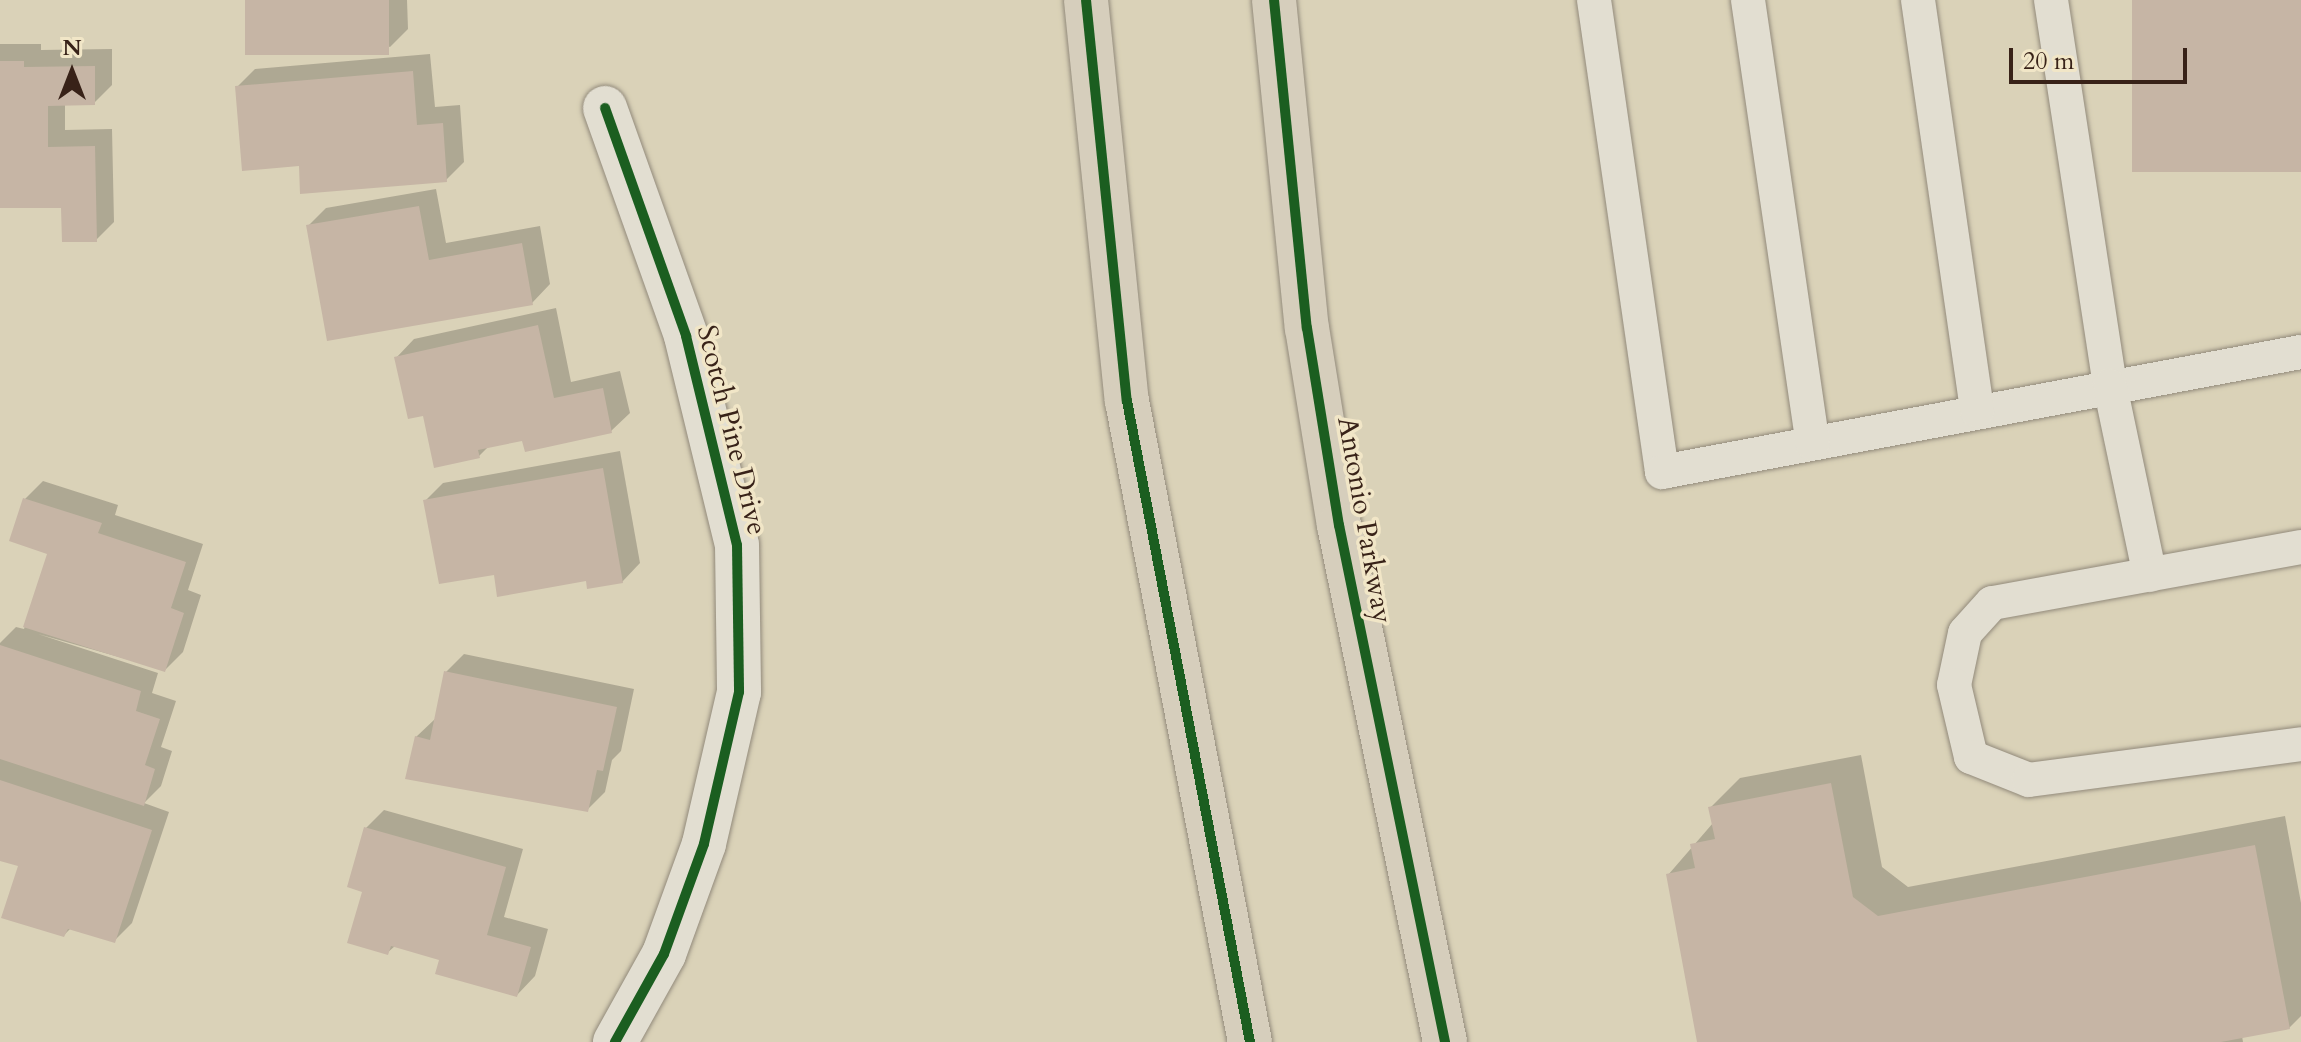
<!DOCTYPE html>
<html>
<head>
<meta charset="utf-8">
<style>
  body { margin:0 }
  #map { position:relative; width:2301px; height:1042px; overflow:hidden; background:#dad2b8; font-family:Cardo,serif }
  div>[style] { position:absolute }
  .shadow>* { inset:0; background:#0003 }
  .building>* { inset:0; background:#c6b5a5; transform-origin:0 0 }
  .roads { filter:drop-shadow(0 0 2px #928a7b) drop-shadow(0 0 2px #928a7b) }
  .lane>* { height:34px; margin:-17px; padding:0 17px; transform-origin:17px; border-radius:17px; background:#e2ded1 }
  .street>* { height:44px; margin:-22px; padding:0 22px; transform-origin:22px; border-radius:22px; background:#e2ded1 }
  .primary>* { height:44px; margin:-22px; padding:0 22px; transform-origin:22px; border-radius:22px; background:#d6cebc }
  .cycleway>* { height:10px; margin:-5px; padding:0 5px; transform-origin:5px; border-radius:5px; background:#1b5e20 }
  span { translate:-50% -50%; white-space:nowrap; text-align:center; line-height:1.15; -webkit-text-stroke:7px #f1e6c7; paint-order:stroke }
  .street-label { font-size:28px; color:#382218 }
  .north { position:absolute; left:32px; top:32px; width:80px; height:80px; -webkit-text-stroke:6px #f1e6c7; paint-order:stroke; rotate:0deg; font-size:22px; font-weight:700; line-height:32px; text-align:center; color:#382218 }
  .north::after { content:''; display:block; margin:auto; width:28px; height:36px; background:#382218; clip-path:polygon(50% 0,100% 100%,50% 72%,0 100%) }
  .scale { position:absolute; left:2009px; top:48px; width:178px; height:36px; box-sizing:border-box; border:4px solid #382218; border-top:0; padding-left:10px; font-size:24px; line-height:28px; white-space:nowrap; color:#382218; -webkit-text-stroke:6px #f1e6c7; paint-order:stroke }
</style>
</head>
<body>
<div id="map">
  <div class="shadow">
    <i style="clip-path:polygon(247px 0,407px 0,408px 29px,390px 47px)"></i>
    <i style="clip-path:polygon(0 44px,41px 44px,41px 50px,112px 49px,112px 85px,94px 103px,65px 103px,65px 130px,112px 129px,114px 222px,96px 240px,63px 206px,0 206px)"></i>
    <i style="clip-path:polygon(430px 54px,435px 107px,460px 105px,464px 162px,446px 180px,300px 164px,237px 87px,255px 69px)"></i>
    <i style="clip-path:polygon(436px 189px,446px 243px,540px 226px,550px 284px,532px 303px,308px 226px,326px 208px)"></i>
    <i style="clip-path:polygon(556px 308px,571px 382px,620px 371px,630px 413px,611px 431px,524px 439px,489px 446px,479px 456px,424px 414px,396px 358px,414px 339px)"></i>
    <i style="clip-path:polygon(620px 451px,640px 563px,622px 582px,588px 579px,425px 501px,443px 483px)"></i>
    <i style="clip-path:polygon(43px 481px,118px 505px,115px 515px,203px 544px,188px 590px,201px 595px,183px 652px,165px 670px,38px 634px,158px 673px,152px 693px,176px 701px,161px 747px,172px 751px,161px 786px,144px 803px,169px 812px,132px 923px,114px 941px,71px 928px,64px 935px,20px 865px,0 858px,0 643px,16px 627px,24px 629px,49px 552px,25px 499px)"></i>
    <i style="clip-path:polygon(464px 654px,634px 689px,621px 751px,612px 760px,605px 792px,587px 810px,416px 737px,435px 719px,446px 672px)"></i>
    <i style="clip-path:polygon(1861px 755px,1882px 867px,1908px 887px,2285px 816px,2301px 903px,2301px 1016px,2289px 1028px,2242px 1036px,2243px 1042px,1699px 1042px,1668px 875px,1713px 823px,1710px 808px,1740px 778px)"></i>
    <i style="clip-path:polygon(384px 810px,523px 849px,504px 917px,548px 929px,535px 976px,517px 995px,442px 959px,395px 946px,387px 953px,365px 891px,366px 828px)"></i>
  </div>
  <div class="building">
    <i style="left:245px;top:0;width:144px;height:55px"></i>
    <i style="left:2132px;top:0;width:169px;height:172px"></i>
    <i style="clip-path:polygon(0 61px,24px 61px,24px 67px,95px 66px,95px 105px,48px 106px,48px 147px,95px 146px,97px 242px,62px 242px,61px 208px,0 208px)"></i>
    <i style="clip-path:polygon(413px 71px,417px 125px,443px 123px,447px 182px,300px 194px,299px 166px,242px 171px,235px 86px)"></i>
    <i style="clip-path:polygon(419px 206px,429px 260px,522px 243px,533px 305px,327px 341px,306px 225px)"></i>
    <i style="clip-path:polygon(538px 325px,554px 398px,603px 388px,612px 433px,525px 452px,522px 441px,478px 450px,480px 458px,434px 468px,423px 416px,408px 419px,394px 357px)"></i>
    <i style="clip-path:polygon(603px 468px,623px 583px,587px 589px,586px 581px,497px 597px,494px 575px,439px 584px,423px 500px)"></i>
    <i style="clip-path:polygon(23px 498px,102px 523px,98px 533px,186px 562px,171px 608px,184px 613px,165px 672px,23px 627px,47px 554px,9px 541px)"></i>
    <i style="clip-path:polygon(0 645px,141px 691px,136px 711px,160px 719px,145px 765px,155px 769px,144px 806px,0 759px)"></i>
    <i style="clip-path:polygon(444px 671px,617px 707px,603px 771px,597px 770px,588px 812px,405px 779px,415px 736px,430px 740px)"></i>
    <i style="clip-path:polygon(0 780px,152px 830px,115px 943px,68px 929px,64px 937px,1px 918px,18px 866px,0 861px)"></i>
    <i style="clip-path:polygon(1831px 783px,1853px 897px,1878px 916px,2255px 845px,2290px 1029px,2221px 1042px,1697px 1042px,1666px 874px,1695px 868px,1690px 844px,1715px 839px,1708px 807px)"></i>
    <i style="clip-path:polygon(364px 827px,506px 867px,487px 935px,531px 947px,517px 997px,435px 974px,439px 960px,391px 946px,388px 955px,347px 943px,362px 892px,347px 887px)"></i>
  </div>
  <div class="roads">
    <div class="lane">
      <i style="left:1594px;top:0;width:477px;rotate:81.8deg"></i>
      <i style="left:1662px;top:472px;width:650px;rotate:-10.64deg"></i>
      <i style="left:1748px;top:0;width:448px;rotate:81.7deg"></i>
      <i style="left:1918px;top:0;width:415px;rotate:81.8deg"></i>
      <i style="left:2051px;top:0;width:390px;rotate:81.3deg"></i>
      <i style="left:2110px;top:386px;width:193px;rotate:78.1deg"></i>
      <i style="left:2301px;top:547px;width:314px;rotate:169.7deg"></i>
      <i style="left:1992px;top:603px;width:40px;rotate:132deg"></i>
      <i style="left:1965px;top:633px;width:53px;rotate:101.9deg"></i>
      <i style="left:1954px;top:685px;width:74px;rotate:76.7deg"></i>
      <i style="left:1971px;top:757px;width:62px;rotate:21.6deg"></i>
      <i style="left:2029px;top:780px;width:274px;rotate:-7.5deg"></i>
    </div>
    <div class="street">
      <i style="left:605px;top:108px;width:242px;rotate:70.4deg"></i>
      <i style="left:686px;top:336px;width:215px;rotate:76.3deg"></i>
      <i style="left:737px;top:545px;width:147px;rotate:89.2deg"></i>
      <i style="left:739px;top:692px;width:156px;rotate:103deg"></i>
      <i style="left:704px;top:844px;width:117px;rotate:110deg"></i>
      <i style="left:664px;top:954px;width:101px;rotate:119.1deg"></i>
    </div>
    <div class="primary">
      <i style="left:1086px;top:0;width:403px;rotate:84.2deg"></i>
      <i style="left:1127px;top:401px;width:653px;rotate:79.14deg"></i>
      <i style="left:1274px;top:0;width:330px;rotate:84.3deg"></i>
      <i style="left:1307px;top:328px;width:200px;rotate:80.8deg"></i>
      <i style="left:1339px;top:525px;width:528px;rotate:78.41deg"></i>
    </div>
  </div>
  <div class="cycleway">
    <i style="left:1086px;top:0;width:403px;rotate:84.2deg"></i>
    <i style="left:1127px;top:401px;width:653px;rotate:79.14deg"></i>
    <i style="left:1274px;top:0;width:330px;rotate:84.3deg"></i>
    <i style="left:1307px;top:328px;width:200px;rotate:80.8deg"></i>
    <i style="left:1339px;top:525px;width:528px;rotate:78.41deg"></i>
    <i style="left:605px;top:108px;width:242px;rotate:70.4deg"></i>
    <i style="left:686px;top:336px;width:215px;rotate:76.3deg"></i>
    <i style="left:737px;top:545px;width:147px;rotate:89.2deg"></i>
    <i style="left:739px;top:692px;width:156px;rotate:103deg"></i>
    <i style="left:704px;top:844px;width:117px;rotate:110deg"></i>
    <i style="left:664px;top:954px;width:101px;rotate:119.1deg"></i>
  </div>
  <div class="street-label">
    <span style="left:732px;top:430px;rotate:76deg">Scotch Pine Drive</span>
    <span style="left:1365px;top:520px;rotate:80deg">Antonio Parkway</span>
  </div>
  <div class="north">N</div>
  <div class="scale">20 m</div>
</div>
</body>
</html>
